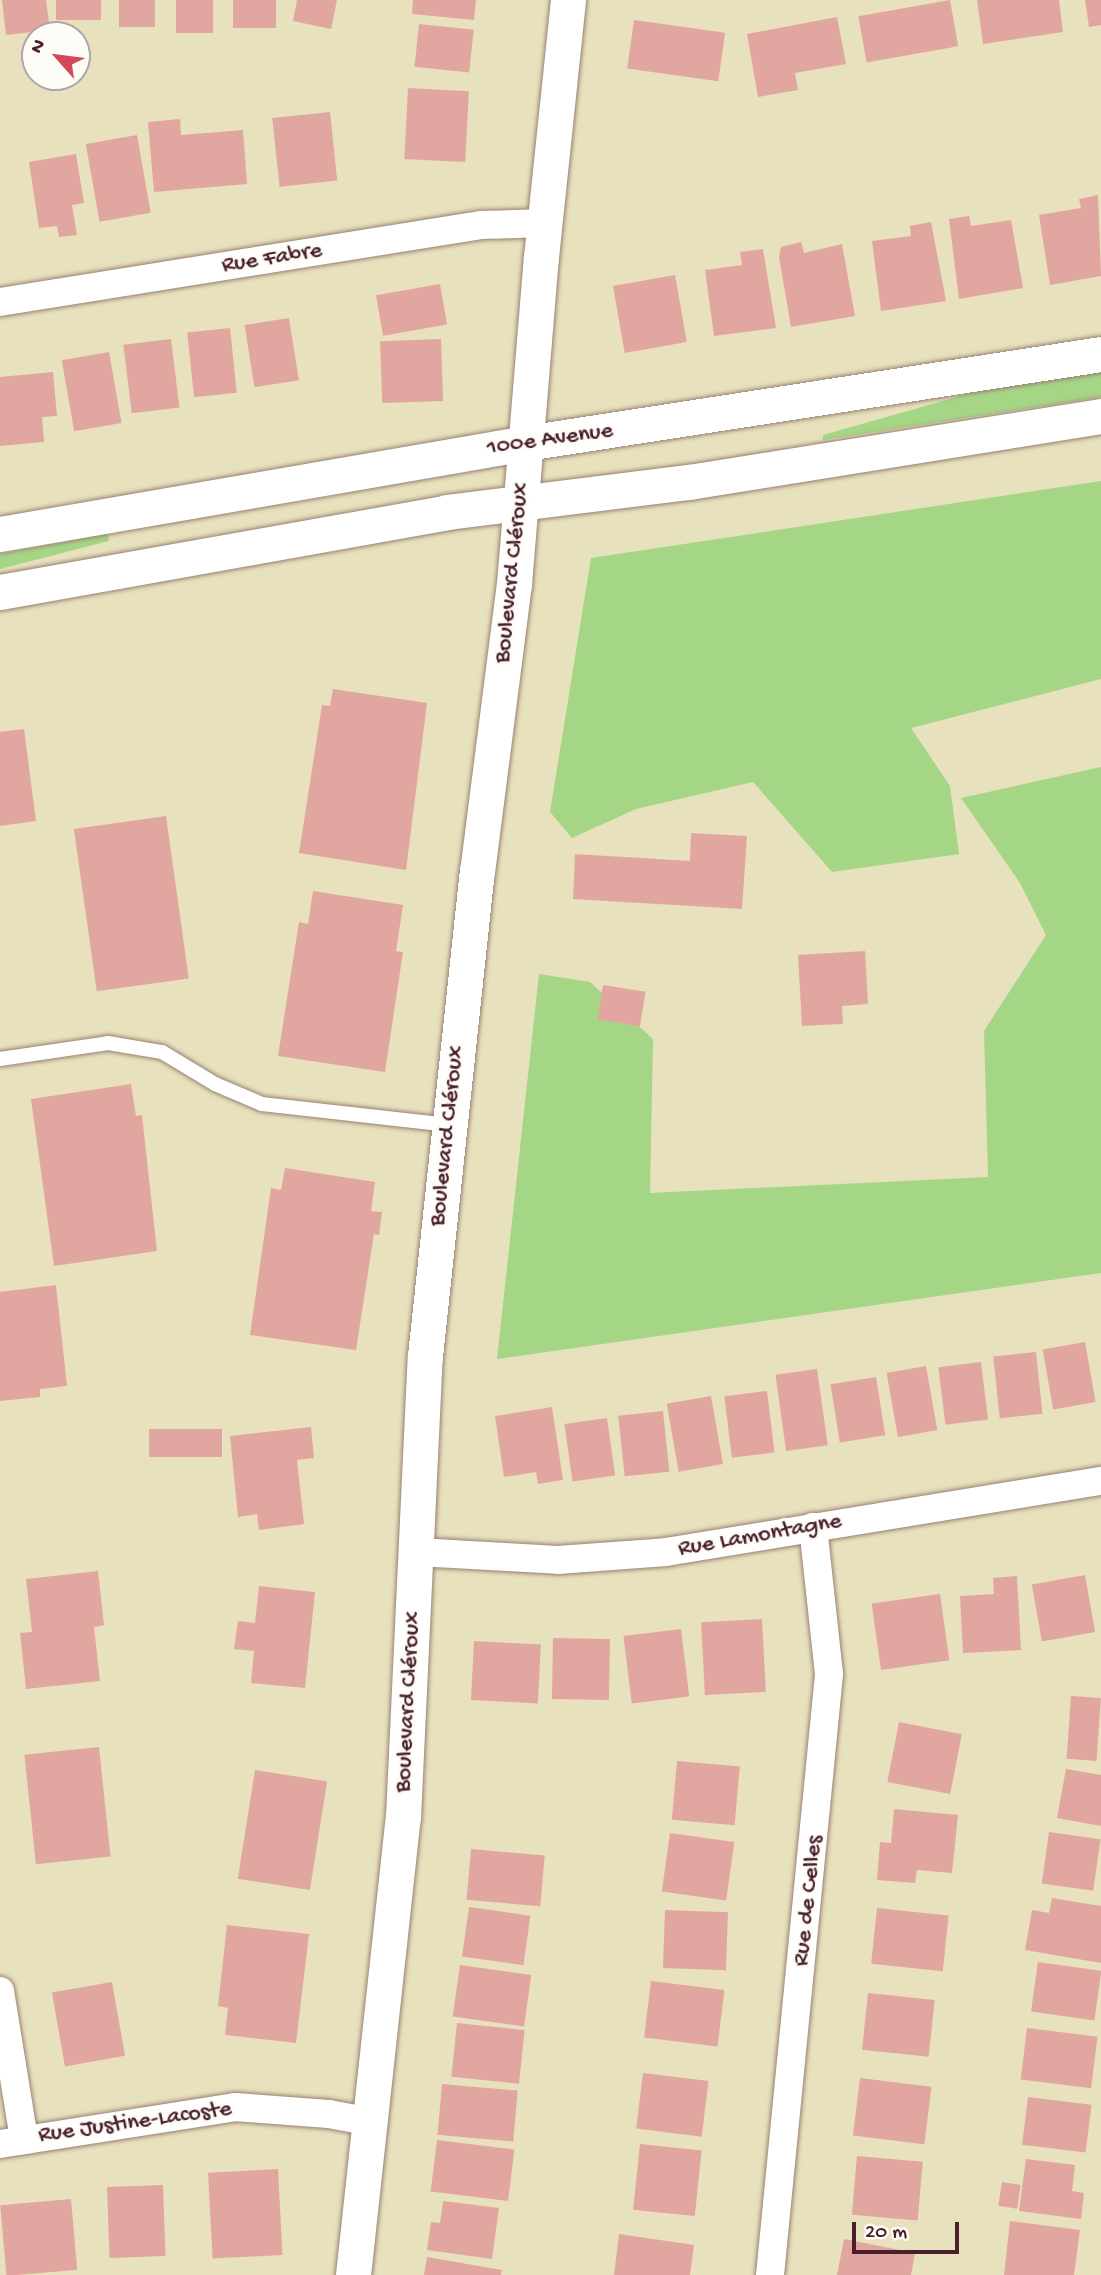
<!DOCTYPE html>
<html>
<head>
<meta charset="utf-8">
<style>
  body { margin:0 }
  #map { position:relative; width:1101px; height:2275px; overflow:hidden; background:#e8e1bd; font-family:"Gochi Hand",sans-serif }
  div>[style] { position:absolute }
  .green>* { inset:0; background:#a5d685 }
  .building>* { inset:0; background:#e2a6a1; transform-origin:0 0 }
  .roads { filter:drop-shadow(0 0 2px #998074) drop-shadow(0 0 2px #998074) }
  .service>* { height:14px; margin:-7px; padding:0 7px; transform-origin:7px; border-radius:7px; background:#fff }
  .minor>* { height:28px; margin:-14px; padding:0 14px; transform-origin:14px; border-radius:14px; background:#fff }
  .tertiary>* { height:35px; margin:-17.5px; padding:0 17.5px; transform-origin:17.5px; border-radius:17.5px; background:#fff }
  span { translate:-50% -50%; white-space:nowrap; text-align:center; line-height:1.15; -webkit-text-stroke:6px #fdfcf7; paint-order:stroke }
  .street-label { font-size:24px; color:#4a1f2b }
  .north { position:absolute; left:21px; top:21px; width:70px; height:70px; box-sizing:border-box; background:#fdfcf7; border:2px solid #b5a4a5; border-radius:50%; rotate:298deg; font-size:19px; font-weight:700; line-height:28px; text-align:center; color:#4a1f2b }
  .north::after { content:''; display:block; margin:auto; width:24px; height:32px; background:#d1495b; clip-path:polygon(50% 0,100% 100%,50% 72%,0 100%) }
  .scale { position:absolute; left:852px; top:2222px; width:107px; height:32px; box-sizing:border-box; border:4px solid #4a1f2b; border-top:0; padding-left:9px; font-size:21px; line-height:24px; white-space:nowrap; color:#4a1f2b; -webkit-text-stroke:5px #fdfcf7; paint-order:stroke }
</style>
</head>
<body>
<div id="map">
  <div class="green">
    <i style="clip-path:polygon(1101px 372px,1101px 397px,823px 440px,823px 435px,978px 391px)"></i>
    <i style="clip-path:polygon(1101px 481px,1101px 679px,911px 728px,950px 786px,959px 854px,832px 872px,753px 782px,636px 809px,572px 838px,550px 812px,591px 558px)"></i>
    <i style="clip-path:polygon(108px 534px,109px 541px,0 569px,0 554px)"></i>
    <i style="clip-path:polygon(1101px 767px,1101px 1273px,497px 1359px,539px 974px,590px 982px,653px 1039px,650px 1193px,988px 1177px,984px 1031px,1046px 935px,1020px 883px,961px 798px)"></i>
  </div>
  <div class="building">
    <i style="clip-path:polygon(2px 0,46px 0,50px 30px,6px 35px)"></i>
    <i style="left:56px;top:0;width:45px;height:20px"></i>
    <i style="left:119px;top:0;width:36px;height:27px"></i>
    <i style="left:176px;top:0;width:37px;height:33px"></i>
    <i style="left:233px;top:0;width:43px;height:28px"></i>
    <i style="clip-path:polygon(297px 0,337px 0,331px 29px,293px 21px)"></i>
    <i style="clip-path:polygon(413px 0,476px 0,474px 20px,412px 14px)"></i>
    <i style="left:950px;top:0;width:47px;height:93px;rotate:80deg"></i>
    <i style="clip-path:polygon(977px 0,1059px 0,1063px 32px,983px 44px)"></i>
    <i style="clip-path:polygon(1085px 0,1101px 0,1101px 25px,1089px 27px)"></i>
    <i style="clip-path:polygon(837px 17px,846px 64px,795px 73px,798px 90px,758px 97px,747px 34px)"></i>
    <i style="left:634px;top:20px;width:92px;height:49px;rotate:8deg"></i>
    <i style="left:419px;top:24px;width:55px;height:43px;rotate:6deg"></i>
    <i style="left:408px;top:88px;width:61px;height:71px;rotate:3deg"></i>
    <i style="left:330px;top:112px;width:69px;height:58px;rotate:84deg"></i>
    <i style="clip-path:polygon(180px 119px,181px 135px,243px 130px,247px 184px,154px 192px,148px 122px)"></i>
    <i style="left:137px;top:135px;width:79px;height:52px;rotate:80deg"></i>
    <i style="clip-path:polygon(76px 154px,84px 203px,72px 205px,77px 235px,59px 237px,57px 226px,39px 228px,29px 162px)"></i>
    <i style="clip-path:polygon(1098px 195px,1101px 276px,1050px 285px,1039px 215px,1081px 208px,1079px 199px)"></i>
    <i style="clip-path:polygon(969px 216px,971px 226px,1011px 220px,1023px 288px,959px 299px,949px 219px)"></i>
    <i style="clip-path:polygon(931px 222px,946px 301px,881px 311px,872px 241px,911px 236px,910px 226px)"></i>
    <i style="clip-path:polygon(801px 242px,804px 253px,842px 244px,855px 316px,791px 327px,779px 257px,781px 247px)"></i>
    <i style="clip-path:polygon(763px 249px,776px 328px,714px 336px,705px 270px,742px 265px,740px 252px)"></i>
    <i style="left:675px;top:275px;width:68px;height:63px;rotate:80deg"></i>
    <i style="left:440px;top:284px;width:41px;height:65px;rotate:80deg"></i>
    <i style="left:289px;top:318px;width:63px;height:45px;rotate:81deg"></i>
    <i style="left:230px;top:328px;width:65px;height:43px;rotate:84deg"></i>
    <i style="left:171px;top:339px;width:69px;height:48px;rotate:83deg"></i>
    <i style="left:441px;top:339px;width:62px;height:61px;rotate:88deg"></i>
    <i style="left:109px;top:352px;width:72px;height:48px;rotate:80deg"></i>
    <i style="clip-path:polygon(53px 372px,57px 416px,42px 417px,44px 442px,0 446px,0 377px)"></i>
    <i style="clip-path:polygon(333px 689px,427px 703px,406px 870px,299px 853px,322px 705px,330px 706px)"></i>
    <i style="clip-path:polygon(24px 729px,36px 821px,0 826px,0 732px)"></i>
    <i style="left:166px;top:816px;width:164px;height:93px;rotate:82deg"></i>
    <i style="clip-path:polygon(691px 833px,747px 836px,742px 909px,573px 899px,575px 854px,690px 861px)"></i>
    <i style="clip-path:polygon(313px 891px,403px 905px,396px 951px,403px 952px,385px 1072px,278px 1056px,299px 922px,308px 924px)"></i>
    <i style="clip-path:polygon(865px 951px,868px 1004px,842px 1006px,843px 1024px,802px 1026px,798px 955px)"></i>
    <i style="left:603px;top:985px;width:43px;height:35px;rotate:9deg"></i>
    <i style="clip-path:polygon(131px 1084px,136px 1116px,142px 1115px,157px 1251px,54px 1266px,31px 1099px)"></i>
    <i style="clip-path:polygon(285px 1168px,375px 1182px,371px 1211px,382px 1212px,379px 1235px,374px 1234px,356px 1350px,250px 1335px,271px 1188px,281px 1190px)"></i>
    <i style="clip-path:polygon(56px 1285px,67px 1386px,40px 1389px,40px 1397px,0 1401px,0 1292px)"></i>
    <i style="left:1085px;top:1342px;width:61px;height:43px;rotate:80deg"></i>
    <i style="left:1036px;top:1352px;width:62px;height:43px;rotate:84deg"></i>
    <i style="left:981px;top:1362px;width:58px;height:43px;rotate:83deg"></i>
    <i style="left:926px;top:1366px;width:65px;height:40px;rotate:80deg"></i>
    <i style="left:817px;top:1369px;width:77px;height:42px;rotate:82deg"></i>
    <i style="left:876px;top:1377px;width:59px;height:46px;rotate:81deg"></i>
    <i style="left:767px;top:1391px;width:62px;height:43px;rotate:83deg"></i>
    <i style="left:711px;top:1396px;width:69px;height:45px;rotate:80deg"></i>
    <i style="clip-path:polygon(552px 1407px,563px 1480px,538px 1484px,536px 1472px,504px 1477px,495px 1416px)"></i>
    <i style="left:663px;top:1411px;width:61px;height:45px;rotate:84deg"></i>
    <i style="left:607px;top:1418px;width:58px;height:43px;rotate:82deg"></i>
    <i style="clip-path:polygon(311px 1427px,314px 1458px,297px 1460px,304px 1524px,259px 1530px,257px 1514px,238px 1517px,230px 1436px)"></i>
    <i style="left:149px;top:1429px;width:73px;height:28px"></i>
    <i style="clip-path:polygon(98px 1571px,104px 1625px,94px 1627px,100px 1681px,26px 1689px,20px 1633px,32px 1632px,26px 1579px)"></i>
    <i style="left:1085px;top:1575px;width:58px;height:54px;rotate:80deg"></i>
    <i style="clip-path:polygon(1017px 1576px,1021px 1650px,963px 1653px,960px 1596px,994px 1594px,993px 1578px)"></i>
    <i style="clip-path:polygon(259px 1586px,315px 1592px,305px 1688px,251px 1683px,254px 1651px,234px 1649px,238px 1621px,255px 1623px)"></i>
    <i style="left:940px;top:1594px;width:67px;height:69px;rotate:82deg"></i>
    <i style="left:762px;top:1619px;width:73px;height:61px;rotate:87deg"></i>
    <i style="left:681px;top:1629px;width:68px;height:58px;rotate:83deg"></i>
    <i style="left:553px;top:1638px;width:57px;height:61px;rotate:1deg"></i>
    <i style="left:474px;top:1641px;width:67px;height:59px;rotate:3deg"></i>
    <i style="left:1071px;top:1696px;width:30px;height:63px;rotate:4deg"></i>
    <i style="left:899px;top:1722px;width:64px;height:61px;rotate:11deg"></i>
    <i style="left:99px;top:1747px;width:110px;height:75px;rotate:84deg"></i>
    <i style="left:677px;top:1761px;width:63px;height:59px;rotate:5deg"></i>
    <i style="clip-path:polygon(1066px 1769px,1101px 1775px,1101px 1826px,1057px 1818px)"></i>
    <i style="left:255px;top:1770px;width:73px;height:110px;rotate:9deg"></i>
    <i style="clip-path:polygon(894px 1809px,958px 1815px,952px 1873px,917px 1870px,915px 1883px,877px 1880px,880px 1842px,891px 1843px)"></i>
    <i style="left:1049px;top:1832px;width:52px;height:52px;rotate:8deg"></i>
    <i style="left:670px;top:1833px;width:65px;height:59px;rotate:8deg"></i>
    <i style="left:471px;top:1849px;width:74px;height:51px;rotate:5deg"></i>
    <i style="clip-path:polygon(1052px 1898px,1101px 1906px,1101px 1963px,1025px 1950px,1032px 1910px,1049px 1913px)"></i>
    <i style="left:469px;top:1907px;width:62px;height:50px;rotate:8deg"></i>
    <i style="left:877px;top:1908px;width:72px;height:56px;rotate:6deg"></i>
    <i style="left:665px;top:1910px;width:63px;height:58px;rotate:2deg"></i>
    <i style="clip-path:polygon(227px 1925px,309px 1934px,296px 2043px,225px 2035px,228px 2008px,218px 2006px)"></i>
    <i style="left:1038px;top:1962px;width:64px;height:50px;rotate:8deg"></i>
    <i style="left:460px;top:1965px;width:72px;height:52px;rotate:8deg"></i>
    <i style="left:651px;top:1981px;width:74px;height:57px;rotate:7deg"></i>
    <i style="left:112px;top:1982px;width:75px;height:61px;rotate:80deg"></i>
    <i style="left:868px;top:1993px;width:67px;height:57px;rotate:6deg"></i>
    <i style="left:457px;top:2023px;width:68px;height:54px;rotate:6deg"></i>
    <i style="left:1027px;top:2028px;width:71px;height:52px;rotate:7deg"></i>
    <i style="left:643px;top:2073px;width:66px;height:56px;rotate:7deg"></i>
    <i style="left:860px;top:2078px;width:72px;height:58px;rotate:7deg"></i>
    <i style="left:442px;top:2084px;width:76px;height:51px;rotate:5deg"></i>
    <i style="left:1028px;top:2097px;width:64px;height:48px;rotate:7deg"></i>
    <i style="left:437px;top:2140px;width:78px;height:52px;rotate:7deg"></i>
    <i style="left:640px;top:2144px;width:62px;height:66px;rotate:6deg"></i>
    <i style="left:857px;top:2156px;width:66px;height:59px;rotate:5deg"></i>
    <i style="clip-path:polygon(1026px 2159px,1075px 2165px,1072px 2191px,1084px 2193px,1081px 2219px,1019px 2211px)"></i>
    <i style="left:278px;top:2169px;width:86px;height:70px;rotate:87deg"></i>
    <i style="left:1002px;top:2182px;width:19px;height:24px;rotate:9deg"></i>
    <i style="left:163px;top:2185px;width:71px;height:56px;rotate:88deg"></i>
    <i style="left:71px;top:2199px;width:71px;height:71px;rotate:85deg"></i>
    <i style="clip-path:polygon(443px 2201px,499px 2208px,492px 2259px,427px 2250px,431px 2222px,440px 2223px)"></i>
    <i style="clip-path:polygon(1010px 2221px,1080px 2230px,1074px 2275px,1004px 2275px)"></i>
    <i style="clip-path:polygon(619px 2234px,694px 2245px,690px 2275px,614px 2275px)"></i>
    <i style="clip-path:polygon(844px 2239px,915px 2253px,911px 2275px,837px 2275px)"></i>
    <i style="clip-path:polygon(427px 2257px,502px 2270px,501px 2275px,424px 2275px)"></i>
  </div>
  <div class="roads">
    <div class="service">
      <i style="left:0;top:1059px;width:109px;rotate:-8.4deg"></i>
      <i style="left:108px;top:1043px;width:55px;rotate:9.5deg"></i>
      <i style="left:162px;top:1052px;width:62px;rotate:31.1deg"></i>
      <i style="left:215px;top:1084px;width:51px;rotate:23.1deg"></i>
      <i style="left:262px;top:1104px;width:188px;rotate:6.4deg"></i>
    </div>
    <div class="minor">
      <i style="left:0;top:302px;width:488px;rotate:-9.1deg"></i>
      <i style="left:482px;top:225px;width:62px;rotate:-1.8deg"></i>
      <i style="left:417px;top:1552px;width:141px;rotate:3.2deg"></i>
      <i style="left:558px;top:1560px;width:108px;rotate:-4.2deg"></i>
      <i style="left:666px;top:1552px;width:441px;rotate:-9.3deg"></i>
      <i style="left:0;top:1991px;width:151px;rotate:80.8deg"></i>
      <i style="left:0;top:2144px;width:238px;rotate:-8.9deg"></i>
      <i style="left:235px;top:2107px;width:94px;rotate:4.3deg"></i>
      <i style="left:329px;top:2114px;width:43px;rotate:10.8deg"></i>
      <i style="left:770px;top:2275px;width:604px;rotate:-84.39deg"></i>
      <i style="left:829px;top:1674px;width:148px;rotate:-96.2deg"></i>
    </div>
    <div class="tertiary">
      <i style="left:0;top:534px;width:534px;rotate:-9.82deg"></i>
      <i style="left:526px;top:443px;width:582px;rotate:-8.8deg"></i>
      <i style="left:0;top:592px;width:454px;rotate:-10.1deg"></i>
      <i style="left:447px;top:512px;width:244px;rotate:-7.1deg"></i>
      <i style="left:689px;top:482px;width:417px;rotate:-9.1deg"></i>
      <i style="left:353px;top:2275px;width:461px;rotate:-83.8deg"></i>
      <i style="left:403px;top:1817px;width:462px;rotate:-87.3deg"></i>
      <i style="left:425px;top:1356px;width:487px;rotate:-83.9deg"></i>
      <i style="left:477px;top:872px;width:290px;rotate:-82.7deg"></i>
      <i style="left:514px;top:584px;width:328px;rotate:-85.3deg"></i>
      <i style="left:541px;top:257px;width:258px;rotate:-84deg"></i>
    </div>
  </div>
  <div class="street-label">
    <span style="left:272px;top:259px;rotate:-9deg">Rue Fabre</span>
    <span style="left:550px;top:440px;rotate:-8deg">100e Avenue</span>
    <span style="left:513px;top:573px;rotate:-84deg">Boulevard Cléroux</span>
    <span style="left:448px;top:1136px;rotate:-84deg">Boulevard Cléroux</span>
    <span style="left:760px;top:1536px;rotate:-10deg">Rue Lamontagne</span>
    <span style="left:409px;top:1702px;rotate:-87deg">Boulevard Cléroux</span>
    <span style="left:809px;top:1901px;rotate:-84deg">Rue de Celles</span>
    <span style="left:135px;top:2123px;rotate:-8deg">Rue Justine-Lacoste</span>
  </div>
  <div class="north">N</div>
  <div class="scale">20 m</div>
</div>
</body>
</html>
